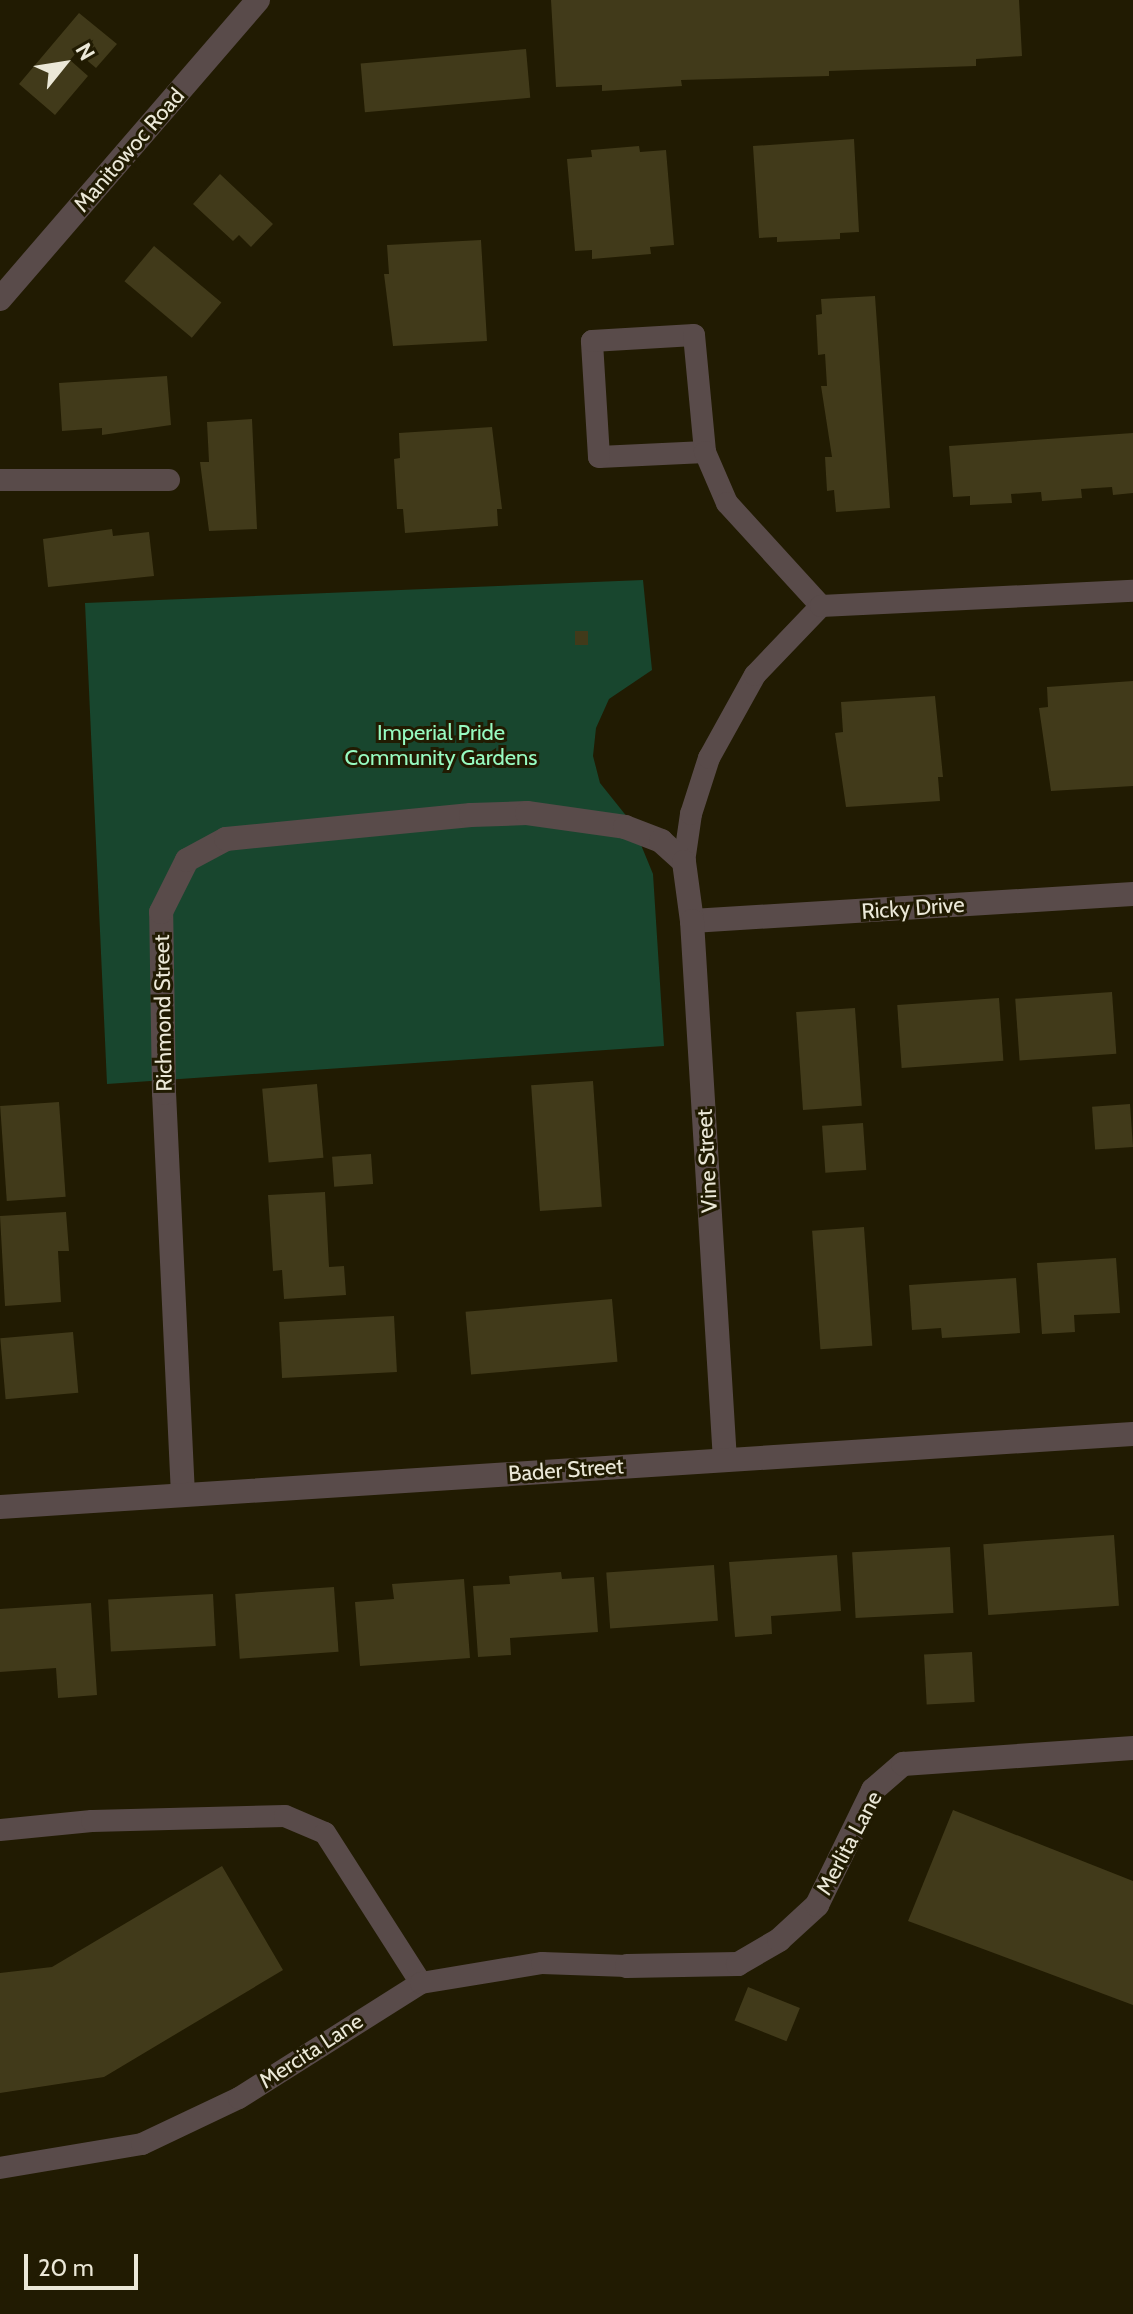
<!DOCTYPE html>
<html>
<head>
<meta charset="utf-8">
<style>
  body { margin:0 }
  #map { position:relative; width:1133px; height:2314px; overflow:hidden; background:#211b02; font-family:Cabin,sans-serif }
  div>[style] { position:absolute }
  .green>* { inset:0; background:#18462e }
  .building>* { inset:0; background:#413a1a; transform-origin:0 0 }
  .lane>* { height:22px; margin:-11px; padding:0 11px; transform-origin:11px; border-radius:11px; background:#594b4a }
  .street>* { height:24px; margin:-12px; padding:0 12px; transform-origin:12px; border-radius:12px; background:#594b4a }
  span { translate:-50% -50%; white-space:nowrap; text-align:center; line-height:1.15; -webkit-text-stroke:6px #211b02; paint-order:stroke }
  .street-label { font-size:22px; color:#ebe8d8 }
  .park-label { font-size:22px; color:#97fbc1 }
  .north { position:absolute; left:24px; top:24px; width:80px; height:80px; -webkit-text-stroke:6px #211b02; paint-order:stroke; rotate:60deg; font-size:22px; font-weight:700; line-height:32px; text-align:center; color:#ebe8d8 }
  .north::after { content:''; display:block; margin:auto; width:28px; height:36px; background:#ebe8d8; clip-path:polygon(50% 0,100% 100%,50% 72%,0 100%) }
  .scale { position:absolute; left:24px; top:2254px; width:114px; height:36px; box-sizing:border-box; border:4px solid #ebe8d8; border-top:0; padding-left:10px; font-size:24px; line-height:28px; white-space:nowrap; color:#ebe8d8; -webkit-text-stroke:6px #211b02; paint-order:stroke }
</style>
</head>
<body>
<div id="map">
  <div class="green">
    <i style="clip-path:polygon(643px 580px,652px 670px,609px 699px,596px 728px,593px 756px,600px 783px,632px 823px,653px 874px,664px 1046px,107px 1084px,85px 603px)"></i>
  </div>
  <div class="building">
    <i style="clip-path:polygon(551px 0,1019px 0,1022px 56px,976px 59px,976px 66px,829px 71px,829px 76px,681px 80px,682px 86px,602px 91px,602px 85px,556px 87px)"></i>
    <i style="clip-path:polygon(79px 13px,117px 44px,96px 68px,77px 52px,70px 60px,88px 76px,55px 115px,19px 84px)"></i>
    <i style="left:526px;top:49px;width:49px;height:166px;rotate:85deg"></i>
    <i style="clip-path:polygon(854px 139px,859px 232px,840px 233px,840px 239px,777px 242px,777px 237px,759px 238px,753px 146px)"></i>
    <i style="clip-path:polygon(639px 146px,640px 152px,666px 150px,674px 245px,650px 247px,651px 254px,592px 259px,592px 250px,575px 251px,567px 159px,592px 157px,591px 150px)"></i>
    <i style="clip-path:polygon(220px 174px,273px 224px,251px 247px,239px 235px,233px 241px,193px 204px)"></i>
    <i style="clip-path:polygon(481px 240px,487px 341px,393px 346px,384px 274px,389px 274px,387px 245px)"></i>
    <i style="left:154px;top:246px;width:88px;height:46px;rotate:40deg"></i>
    <i style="clip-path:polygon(875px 296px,890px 508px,836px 512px,834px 490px,827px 491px,825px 457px,832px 457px,821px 386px,827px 386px,825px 354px,818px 355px,816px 315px,822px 314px,821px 299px)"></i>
    <i style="clip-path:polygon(167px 376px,171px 425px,102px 435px,102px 428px,62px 431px,59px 383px)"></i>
    <i style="clip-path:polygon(252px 419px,257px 529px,209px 531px,200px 462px,209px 462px,207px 422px)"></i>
    <i style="clip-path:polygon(492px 427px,502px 509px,497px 509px,498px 526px,405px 533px,403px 509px,397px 509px,394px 459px,400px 458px,399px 433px)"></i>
    <i style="clip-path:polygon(1133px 433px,1133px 493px,1113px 495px,1112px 487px,1081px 489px,1082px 498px,1042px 501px,1041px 492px,1011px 494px,1012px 503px,970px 505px,970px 496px,953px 497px,949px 446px)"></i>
    <i style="clip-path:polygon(112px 529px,113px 536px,149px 532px,154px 576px,48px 587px,43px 539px)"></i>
    <i style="left:575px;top:631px;width:13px;height:14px"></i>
    <i style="clip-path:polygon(1133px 681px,1133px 786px,1051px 791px,1039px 708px,1048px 707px,1047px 687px)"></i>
    <i style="clip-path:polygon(935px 696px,943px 777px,938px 777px,940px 801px,846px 807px,835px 733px,843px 732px,841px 702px)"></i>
    <i style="left:1112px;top:992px;width:62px;height:97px;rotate:86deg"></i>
    <i style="left:999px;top:998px;width:63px;height:102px;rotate:86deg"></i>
    <i style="left:855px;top:1008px;width:98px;height:59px;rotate:86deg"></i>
    <i style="left:593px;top:1081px;width:126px;height:62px;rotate:86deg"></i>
    <i style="left:317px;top:1084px;width:74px;height:55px;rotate:85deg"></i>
    <i style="left:59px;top:1102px;width:95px;height:59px;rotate:86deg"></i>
    <i style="left:1130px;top:1104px;width:43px;height:38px;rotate:86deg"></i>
    <i style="left:863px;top:1123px;width:47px;height:41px;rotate:86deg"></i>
    <i style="left:371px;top:1154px;width:30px;height:39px;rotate:86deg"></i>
    <i style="clip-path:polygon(325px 1192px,329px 1267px,344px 1266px,346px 1295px,284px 1299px,282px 1270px,273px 1271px,268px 1195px)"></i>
    <i style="clip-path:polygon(66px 1212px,69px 1251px,58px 1251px,61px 1302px,5px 1306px,0 1216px)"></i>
    <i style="left:864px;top:1227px;width:119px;height:52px;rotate:86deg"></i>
    <i style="clip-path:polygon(1116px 1258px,1120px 1313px,1074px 1315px,1075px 1332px,1042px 1334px,1037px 1263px)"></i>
    <i style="clip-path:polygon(1016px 1278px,1020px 1333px,942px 1338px,941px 1328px,912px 1330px,909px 1285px)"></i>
    <i style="left:612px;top:1299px;width:63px;height:147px;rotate:85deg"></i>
    <i style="left:394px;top:1316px;width:56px;height:115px;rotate:87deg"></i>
    <i style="left:73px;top:1332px;width:61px;height:73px;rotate:85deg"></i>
    <i style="left:1114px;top:1535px;width:71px;height:131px;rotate:86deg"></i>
    <i style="left:950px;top:1547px;width:66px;height:98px;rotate:87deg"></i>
    <i style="clip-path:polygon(837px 1555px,841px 1611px,771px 1616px,772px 1634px,735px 1637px,729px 1562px)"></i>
    <i style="left:714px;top:1565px;width:56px;height:108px;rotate:86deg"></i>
    <i style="clip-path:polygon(561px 1572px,562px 1579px,594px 1577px,598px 1632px,510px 1638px,511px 1655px,478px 1657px,473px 1586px,510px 1584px,509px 1576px)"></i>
    <i style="clip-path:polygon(464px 1579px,470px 1658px,360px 1666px,355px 1602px,394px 1599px,392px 1584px)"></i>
    <i style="left:334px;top:1587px;width:65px;height:99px;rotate:86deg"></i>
    <i style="left:213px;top:1594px;width:52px;height:105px;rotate:87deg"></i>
    <i style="clip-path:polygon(91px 1603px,97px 1695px,58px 1698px,56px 1668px,0 1672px,0 1609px)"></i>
    <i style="left:972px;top:1652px;width:50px;height:48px;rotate:87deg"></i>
    <i style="clip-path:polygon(953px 1810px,1133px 1881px,1133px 2005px,908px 1921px)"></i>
    <i style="clip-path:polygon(222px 1866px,283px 1970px,104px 2077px,0 2093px,0 1973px,52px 1967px)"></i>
    <i style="left:748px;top:1987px;width:56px;height:36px;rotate:22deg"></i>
  </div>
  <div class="lane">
    <i style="left:705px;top:452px;width:106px;rotate:177.3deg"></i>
    <i style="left:599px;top:457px;width:116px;rotate:-93.5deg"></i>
    <i style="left:592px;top:341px;width:102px;rotate:-3.4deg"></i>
    <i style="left:694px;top:335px;width:118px;rotate:84.6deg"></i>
    <i style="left:705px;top:452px;width:56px;rotate:66.7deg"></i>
    <i style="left:727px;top:503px;width:139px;rotate:47.6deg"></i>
    <i style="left:0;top:480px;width:169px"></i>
    <i style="left:684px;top:862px;width:49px;rotate:-81.7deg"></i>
    <i style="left:691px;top:814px;width:59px;rotate:-72.2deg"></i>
    <i style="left:709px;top:758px;width:95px;rotate:-61deg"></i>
    <i style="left:755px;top:675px;width:95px;rotate:-46.3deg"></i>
    <i style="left:821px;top:606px;width:312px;rotate:-2.8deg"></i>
    <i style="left:0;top:1830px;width:92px;rotate:-5.6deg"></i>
    <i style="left:92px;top:1821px;width:193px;rotate:-1.5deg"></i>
    <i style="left:285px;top:1816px;width:43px;rotate:23deg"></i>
    <i style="left:325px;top:1833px;width:178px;rotate:57.4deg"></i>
    <i style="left:0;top:2168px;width:144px;rotate:-9.6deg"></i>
    <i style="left:142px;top:2144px;width:107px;rotate:-25.4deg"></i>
    <i style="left:239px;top:2098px;width:215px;rotate:-32.3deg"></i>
    <i style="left:421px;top:1983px;width:123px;rotate:-9.4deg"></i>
    <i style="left:542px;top:1963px;width:85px;rotate:2deg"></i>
  </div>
  <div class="street">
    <i style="left:0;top:299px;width:395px;rotate:-49.2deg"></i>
    <i style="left:692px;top:921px;width:442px;rotate:-3.5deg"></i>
    <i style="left:183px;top:1495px;width:402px;rotate:-92.7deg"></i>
    <i style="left:164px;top:1093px;width:181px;rotate:-90.9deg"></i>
    <i style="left:161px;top:912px;width:58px;rotate:-63.4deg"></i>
    <i style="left:187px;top:860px;width:44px;rotate:-28.3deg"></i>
    <i style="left:226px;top:839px;width:246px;rotate:-5.6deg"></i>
    <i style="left:471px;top:815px;width:56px;rotate:-2deg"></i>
    <i style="left:527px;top:813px;width:99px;rotate:8.1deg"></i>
    <i style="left:625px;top:827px;width:39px;rotate:21deg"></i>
    <i style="left:661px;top:841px;width:31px;rotate:42deg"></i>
    <i style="left:684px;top:862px;width:60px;rotate:82.3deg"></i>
    <i style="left:692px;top:921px;width:540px;rotate:86.5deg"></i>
    <i style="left:0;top:1507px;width:1135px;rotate:-3.69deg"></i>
    <i style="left:627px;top:1966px;width:111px;rotate:-1deg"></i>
    <i style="left:738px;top:1964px;width:48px;rotate:-30.3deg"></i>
    <i style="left:779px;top:1940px;width:52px;rotate:-42.6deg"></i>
    <i style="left:817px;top:1905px;width:128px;rotate:-64deg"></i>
    <i style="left:873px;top:1790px;width:40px;rotate:-41deg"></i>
    <i style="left:903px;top:1764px;width:231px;rotate:-4deg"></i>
  </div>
  <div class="street-label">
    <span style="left:129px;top:150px;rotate:-49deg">Manitowoc Road</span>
    <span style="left:913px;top:908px;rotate:-4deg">Ricky Drive</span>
    <span style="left:163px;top:1013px;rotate:-91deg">Richmond Street</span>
    <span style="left:707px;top:1161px;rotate:-93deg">Vine Street</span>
    <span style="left:566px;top:1470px;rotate:-4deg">Bader Street</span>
    <span style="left:849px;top:1843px;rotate:-62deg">Merlita Lane</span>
    <span style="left:311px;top:2051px;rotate:-33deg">Mercita Lane</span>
  </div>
  <div class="park-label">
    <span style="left:441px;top:745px">Imperial Pride<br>Community Gardens</span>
  </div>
  <div class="north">N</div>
  <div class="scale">20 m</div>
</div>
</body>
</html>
